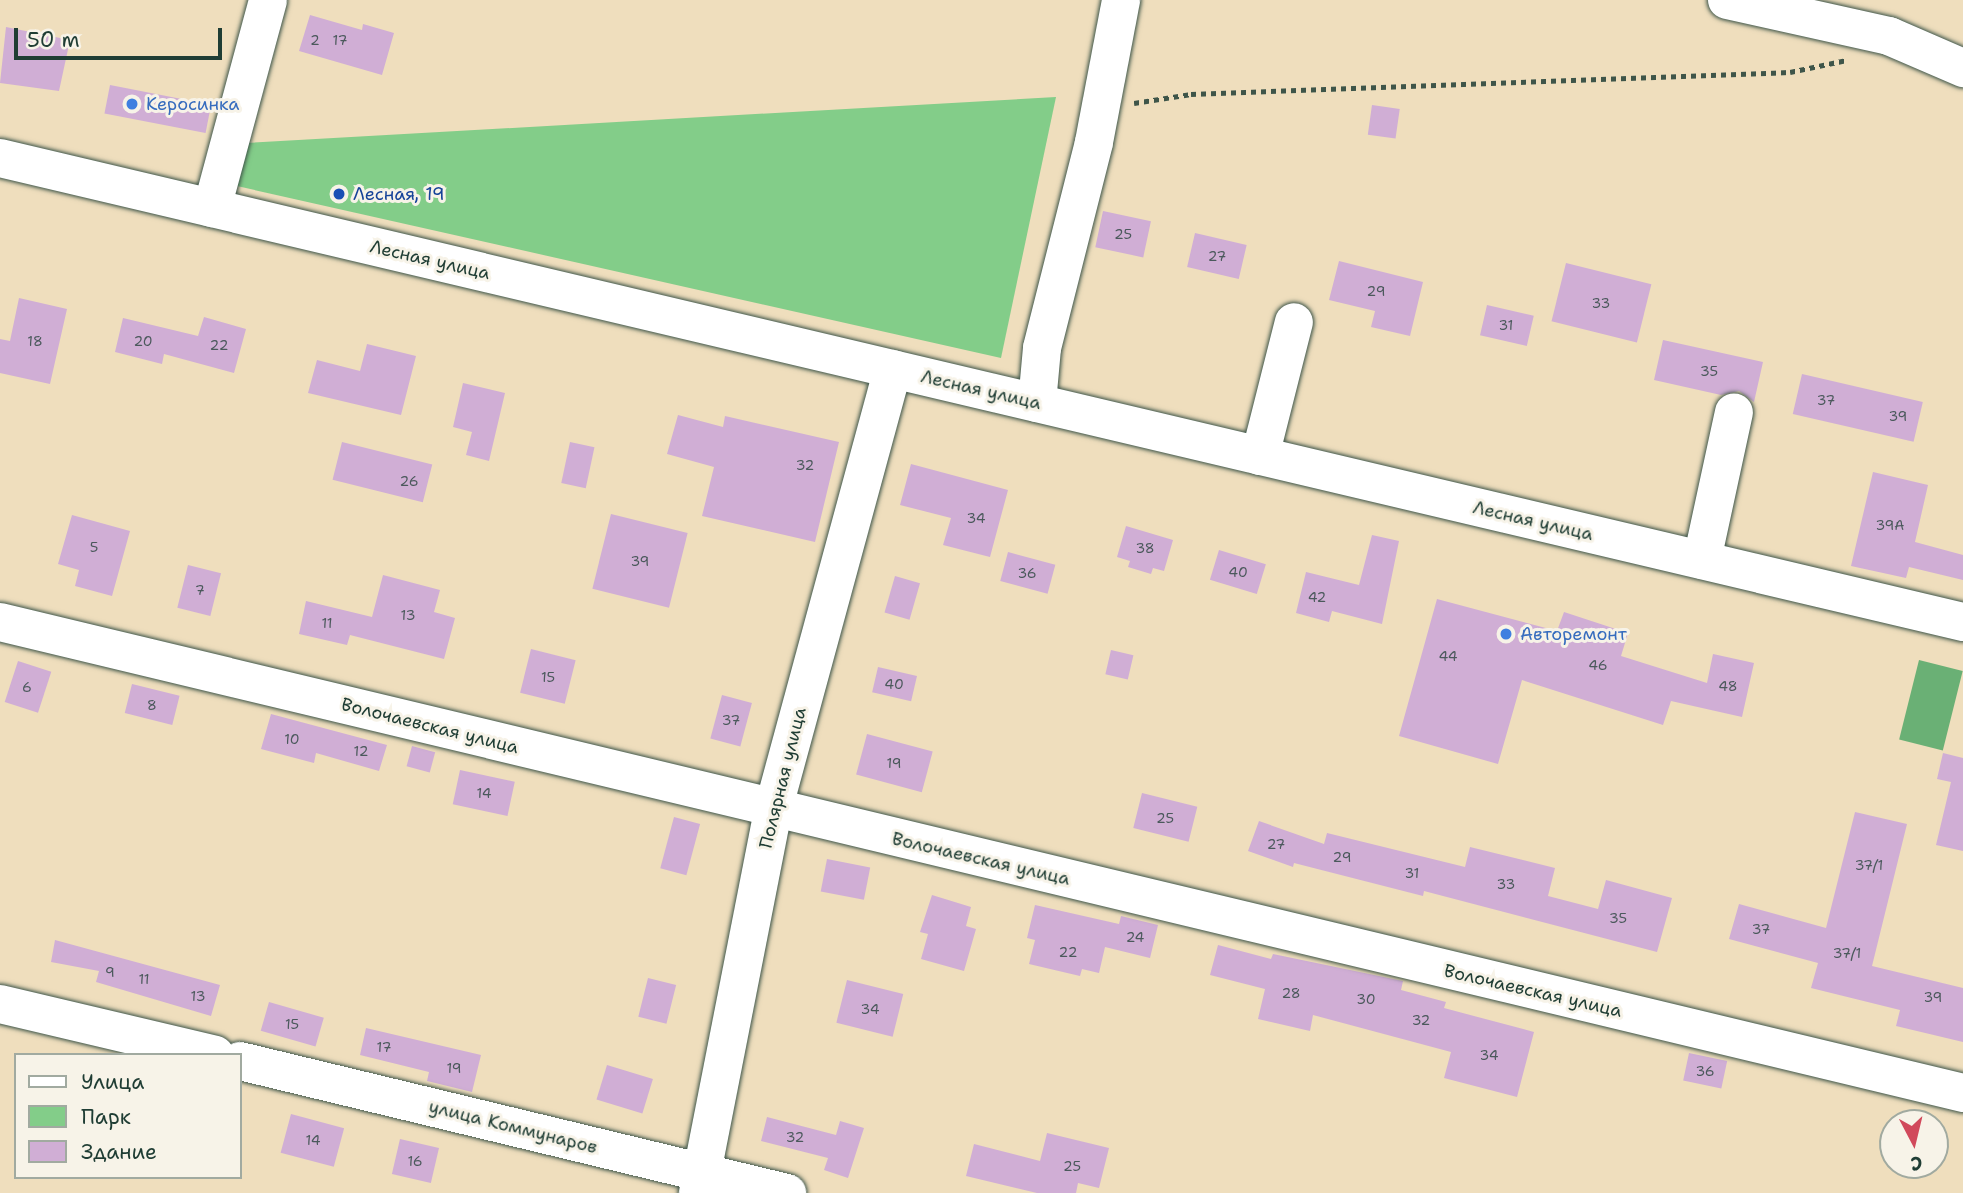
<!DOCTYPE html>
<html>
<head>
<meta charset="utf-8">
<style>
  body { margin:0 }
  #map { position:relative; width:1963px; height:1193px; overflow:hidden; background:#efdebd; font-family:"Shantell Sans",sans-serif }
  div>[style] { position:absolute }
  .green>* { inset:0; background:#83cd89 }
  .forest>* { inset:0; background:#6ab075; transform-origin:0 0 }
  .building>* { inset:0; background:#d0aed5; transform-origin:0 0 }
  .path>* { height:4.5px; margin-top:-2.25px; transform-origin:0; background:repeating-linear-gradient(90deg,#3e5549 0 5px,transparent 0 10px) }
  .roads { filter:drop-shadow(0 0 2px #3e5549) drop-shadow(0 0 2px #3e5549) }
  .minor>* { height:38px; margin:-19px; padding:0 19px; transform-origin:19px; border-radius:19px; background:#fff }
  .dots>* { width:19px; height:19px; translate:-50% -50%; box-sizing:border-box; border:4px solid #f7f3e8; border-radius:50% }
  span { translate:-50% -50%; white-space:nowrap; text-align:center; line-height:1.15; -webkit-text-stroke:6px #f7f3e8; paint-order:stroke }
  .number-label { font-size:14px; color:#4b595c }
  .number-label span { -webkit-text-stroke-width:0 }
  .shop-label { font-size:18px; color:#366cbe }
  .left { translate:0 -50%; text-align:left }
  .transit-label { font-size:18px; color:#164399 }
  .street-label { font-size:18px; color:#1f3d34 }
  .legend { position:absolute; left:14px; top:1053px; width:228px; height:126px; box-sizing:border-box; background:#f7f3e8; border:2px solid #a1aaa0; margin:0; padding:9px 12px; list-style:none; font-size:21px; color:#1f3d34 }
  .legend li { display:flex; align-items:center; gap:14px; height:35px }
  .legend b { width:35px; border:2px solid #a1aaa0 }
  .north { position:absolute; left:1879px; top:1109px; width:70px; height:70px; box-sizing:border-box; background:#f7f3e8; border:2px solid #a1aaa0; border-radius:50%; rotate:173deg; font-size:19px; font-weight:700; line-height:28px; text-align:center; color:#1f3d34 }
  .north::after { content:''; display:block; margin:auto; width:24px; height:32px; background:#d1495b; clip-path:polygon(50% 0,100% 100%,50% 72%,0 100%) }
  .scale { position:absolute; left:14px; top:28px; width:208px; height:32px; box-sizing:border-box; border:4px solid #1f3d34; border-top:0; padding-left:9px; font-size:21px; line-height:24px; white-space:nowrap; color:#1f3d34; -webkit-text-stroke:5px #f7f3e8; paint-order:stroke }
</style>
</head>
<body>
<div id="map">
  <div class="green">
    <i style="clip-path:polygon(1056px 97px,1001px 358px,219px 182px,229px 144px)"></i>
  </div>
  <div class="forest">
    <i style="left:1919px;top:660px;width:45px;height:82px;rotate:14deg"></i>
  </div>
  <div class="building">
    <i style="clip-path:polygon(310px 15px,362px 30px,363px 24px,394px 33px,382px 75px,299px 51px)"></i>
    <i style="clip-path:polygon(6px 27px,70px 40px,59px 91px,0 83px)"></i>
    <i style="left:110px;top:85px;width:103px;height:29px;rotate:11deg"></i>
    <i style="left:1372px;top:105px;width:28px;height:30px;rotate:8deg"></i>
    <i style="left:1103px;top:211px;width:49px;height:37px;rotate:12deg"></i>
    <i style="left:1195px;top:233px;width:53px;height:35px;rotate:13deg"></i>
    <i style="clip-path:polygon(1339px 261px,1423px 282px,1410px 336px,1371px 327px,1375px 311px,1329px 300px)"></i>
    <i style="left:1566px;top:263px;width:88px;height:60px;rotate:14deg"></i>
    <i style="clip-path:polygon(19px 298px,67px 309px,50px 384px,0 373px,0 339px,10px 341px)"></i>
    <i style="left:1487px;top:305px;width:48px;height:31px;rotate:13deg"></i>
    <i style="clip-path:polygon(204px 317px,246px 329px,234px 373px,164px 354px,162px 364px,115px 352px,123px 318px,198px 336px)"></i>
    <i style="clip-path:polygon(1663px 340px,1763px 362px,1754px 402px,1739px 391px,1721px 395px,1654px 380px)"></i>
    <i style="clip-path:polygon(367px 344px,416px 356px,401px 415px,308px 393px,317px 360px,360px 371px)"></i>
    <i style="left:1802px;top:374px;width:124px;height:41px;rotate:13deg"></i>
    <i style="clip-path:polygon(463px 383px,505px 393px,489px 461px,466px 455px,472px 432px,453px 427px)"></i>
    <i style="clip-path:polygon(678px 415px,723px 427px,725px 416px,839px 442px,815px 542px,702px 516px,714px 467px,667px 454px)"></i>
    <i style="left:342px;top:442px;width:93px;height:39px;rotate:14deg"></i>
    <i style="left:570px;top:442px;width:25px;height:42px;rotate:12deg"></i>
    <i style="clip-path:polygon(911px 464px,1008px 490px,990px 557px,943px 545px,951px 518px,900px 505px)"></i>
    <i style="clip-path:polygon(1873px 472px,1928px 485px,1915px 542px,1963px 555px,1963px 580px,1909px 567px,1906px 578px,1851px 566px)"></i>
    <i style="left:611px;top:514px;width:79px;height:77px;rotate:14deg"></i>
    <i style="clip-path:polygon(72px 515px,130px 531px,112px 596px,75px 586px,79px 570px,58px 564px)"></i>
    <i style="clip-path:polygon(1126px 526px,1173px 540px,1164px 571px,1153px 568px,1151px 574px,1128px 567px,1130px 561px,1117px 557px)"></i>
    <i style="clip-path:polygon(1372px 535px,1399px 541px,1382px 624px,1332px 611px,1329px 622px,1296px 613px,1306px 572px,1359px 585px)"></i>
    <i style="left:1219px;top:550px;width:49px;height:31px;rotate:17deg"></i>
    <i style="left:1008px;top:552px;width:49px;height:30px;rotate:15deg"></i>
    <i style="left:188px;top:565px;width:34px;height:44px;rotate:14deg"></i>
    <i style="clip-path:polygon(383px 575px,440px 590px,434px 612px,455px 618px,444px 659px,350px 635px,347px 645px,299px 634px,306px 601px,372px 617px)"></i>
    <i style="left:895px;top:576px;width:26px;height:38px;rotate:16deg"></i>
    <i style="clip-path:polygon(1437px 599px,1557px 631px,1564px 612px,1628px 633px,1621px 656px,1707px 683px,1713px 654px,1754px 663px,1742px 717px,1671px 701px,1663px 725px,1522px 680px,1498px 764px,1399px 736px)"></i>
    <i style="left:531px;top:649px;width:46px;height:45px;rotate:14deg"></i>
    <i style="left:1111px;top:650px;width:23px;height:25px;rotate:13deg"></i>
    <i style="left:18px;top:661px;width:35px;height:43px;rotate:18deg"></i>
    <i style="left:878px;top:667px;width:40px;height:26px;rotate:13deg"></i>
    <i style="left:132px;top:684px;width:49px;height:30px;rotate:14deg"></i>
    <i style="left:722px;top:695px;width:31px;height:45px;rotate:15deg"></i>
    <i style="clip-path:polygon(271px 714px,387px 745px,379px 771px,316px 753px,314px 763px,261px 749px)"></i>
    <i style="left:867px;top:734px;width:68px;height:42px;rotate:15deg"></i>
    <i style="left:412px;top:746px;width:24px;height:21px;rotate:15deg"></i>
    <i style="clip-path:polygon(1943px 753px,1963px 758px,1963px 851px,1936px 845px,1951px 782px,1937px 779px)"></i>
    <i style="left:460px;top:770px;width:56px;height:35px;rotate:12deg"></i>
    <i style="left:1142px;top:793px;width:57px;height:36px;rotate:14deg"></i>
    <i style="clip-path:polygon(1855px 812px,1907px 824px,1872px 966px,1963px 988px,1963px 1042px,1896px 1026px,1900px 1010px,1811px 988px,1818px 963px,1729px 939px,1739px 904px,1826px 928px)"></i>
    <i style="left:674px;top:817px;width:27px;height:53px;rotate:15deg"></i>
    <i style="clip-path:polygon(1259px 821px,1324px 844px,1327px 833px,1465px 867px,1470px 847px,1555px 868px,1548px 896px,1598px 909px,1606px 880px,1672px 898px,1657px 952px,1424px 891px,1423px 896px,1294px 863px,1293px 867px,1248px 851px)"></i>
    <i style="left:827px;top:859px;width:44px;height:33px;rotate:11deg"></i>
    <i style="clip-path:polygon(932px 895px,971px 907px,966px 926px,976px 929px,964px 971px,921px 959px,928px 934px,920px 932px)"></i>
    <i style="clip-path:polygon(1035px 905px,1119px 924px,1121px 916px,1158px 925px,1150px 958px,1105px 947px,1099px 973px,1082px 969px,1080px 976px,1029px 964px,1035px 940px,1027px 938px)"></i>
    <i style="clip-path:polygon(55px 940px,220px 985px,211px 1016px,96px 982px,99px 971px,51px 962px)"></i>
    <i style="clip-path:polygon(1218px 945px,1271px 959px,1273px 954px,1403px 981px,1401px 990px,1446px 1002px,1444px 1008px,1534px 1032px,1517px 1097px,1444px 1078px,1451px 1052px,1313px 1015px,1310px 1031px,1258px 1019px,1265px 989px,1210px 975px)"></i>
    <i style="left:648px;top:978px;width:29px;height:40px;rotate:14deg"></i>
    <i style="left:847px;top:980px;width:58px;height:44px;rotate:14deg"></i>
    <i style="left:269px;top:1002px;width:57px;height:30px;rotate:16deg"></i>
    <i style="clip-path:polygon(366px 1028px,481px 1055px,472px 1092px,427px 1081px,429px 1072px,360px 1055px)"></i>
    <i style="left:1689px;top:1053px;width:39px;height:28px;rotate:12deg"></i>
    <i style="left:607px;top:1065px;width:48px;height:36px;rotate:17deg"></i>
    <i style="left:291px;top:1114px;width:55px;height:40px;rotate:15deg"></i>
    <i style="clip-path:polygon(767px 1117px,836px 1135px,840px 1121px,864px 1128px,848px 1178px,824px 1170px,828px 1158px,761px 1141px)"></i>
    <i style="clip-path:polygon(1047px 1133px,1109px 1148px,1099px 1188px,1078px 1183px,1076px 1193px,1037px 1193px,966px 1176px,974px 1144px,1040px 1161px)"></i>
    <i style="left:400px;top:1139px;width:40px;height:36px;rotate:13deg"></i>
  </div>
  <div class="path">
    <i style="left:1134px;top:103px;width:58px;rotate:-9deg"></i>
    <i style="left:1191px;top:94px;width:599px;rotate:-2.1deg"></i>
    <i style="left:1790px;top:72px;width:58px;rotate:-11.9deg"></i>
  </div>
  <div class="roads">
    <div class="minor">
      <i style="left:1727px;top:0;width:166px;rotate:12.5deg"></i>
      <i style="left:1889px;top:36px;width:81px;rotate:23.4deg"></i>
      <i style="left:0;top:158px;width:2017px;rotate:13.3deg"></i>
      <i style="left:212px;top:208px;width:215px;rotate:-74.9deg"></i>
      <i style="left:1037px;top:403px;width:55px;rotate:-84.8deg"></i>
      <i style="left:1042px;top:348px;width:212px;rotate:-75.8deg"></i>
      <i style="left:1094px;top:142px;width:145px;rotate:-79.2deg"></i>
      <i style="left:1260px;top:456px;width:138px;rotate:-75.8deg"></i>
      <i style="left:1702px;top:560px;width:151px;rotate:-77.8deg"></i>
      <i style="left:0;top:622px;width:2019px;rotate:13.49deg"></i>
      <i style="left:0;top:1004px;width:221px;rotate:13.3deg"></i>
      <i style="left:240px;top:1061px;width:563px;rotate:13.57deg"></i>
      <i style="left:698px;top:1193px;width:390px;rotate:-78.9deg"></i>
      <i style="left:773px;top:810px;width:457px;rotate:-74.8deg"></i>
    </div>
  </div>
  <div class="dots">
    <i style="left:132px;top:104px;background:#3f7fe0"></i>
    <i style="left:339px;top:194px;background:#1a4fb4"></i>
    <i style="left:1506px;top:634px;background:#3f7fe0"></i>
  </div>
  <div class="number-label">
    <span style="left:315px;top:40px">2</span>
    <span style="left:340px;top:40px">17</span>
    <span style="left:1123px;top:234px">25</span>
    <span style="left:1217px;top:256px">27</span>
    <span style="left:1376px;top:291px">29</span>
    <span style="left:1601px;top:303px">33</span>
    <span style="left:1506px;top:325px">31</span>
    <span style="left:35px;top:341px">18</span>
    <span style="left:143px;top:341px">20</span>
    <span style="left:219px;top:345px">22</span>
    <span style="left:1709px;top:371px">35</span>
    <span style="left:1826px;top:400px">37</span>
    <span style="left:1898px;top:416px">39</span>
    <span style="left:805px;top:465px">32</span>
    <span style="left:409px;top:481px">26</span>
    <span style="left:976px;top:518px">34</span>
    <span style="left:1890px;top:525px">39А</span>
    <span style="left:94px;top:547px">5</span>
    <span style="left:1145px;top:548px">38</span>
    <span style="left:640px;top:561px">39</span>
    <span style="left:1238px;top:572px">40</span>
    <span style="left:1027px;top:573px">36</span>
    <span style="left:200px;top:590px">7</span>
    <span style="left:1317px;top:597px">42</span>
    <span style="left:408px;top:615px">13</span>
    <span style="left:327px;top:623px">11</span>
    <span style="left:1448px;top:656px">44</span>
    <span style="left:1598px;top:665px">46</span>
    <span style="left:548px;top:677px">15</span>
    <span style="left:894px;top:684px">40</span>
    <span style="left:1728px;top:686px">48</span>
    <span style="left:27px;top:687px">6</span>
    <span style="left:152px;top:705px">8</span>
    <span style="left:731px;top:720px">37</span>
    <span style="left:292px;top:739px">10</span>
    <span style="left:361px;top:751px">12</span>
    <span style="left:894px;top:763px">19</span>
    <span style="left:484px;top:793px">14</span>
    <span style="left:1165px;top:818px">25</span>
    <span style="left:1276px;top:844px">27</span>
    <span style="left:1342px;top:857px">29</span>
    <span style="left:1869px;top:865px">37/1</span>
    <span style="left:1412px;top:873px">31</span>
    <span style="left:1506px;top:884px">33</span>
    <span style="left:1618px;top:918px">35</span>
    <span style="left:1761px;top:929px">37</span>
    <span style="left:1135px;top:937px">24</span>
    <span style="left:1068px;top:952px">22</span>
    <span style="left:1847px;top:953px">37/1</span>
    <span style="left:110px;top:972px">9</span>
    <span style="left:144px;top:979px">11</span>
    <span style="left:1291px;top:993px">28</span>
    <span style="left:198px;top:996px">13</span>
    <span style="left:1933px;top:997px">39</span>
    <span style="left:1366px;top:999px">30</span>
    <span style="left:870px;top:1009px">34</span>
    <span style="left:1421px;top:1020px">32</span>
    <span style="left:292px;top:1024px">15</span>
    <span style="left:384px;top:1047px">17</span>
    <span style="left:1489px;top:1055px">34</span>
    <span style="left:454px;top:1068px">19</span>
    <span style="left:1705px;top:1071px">36</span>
    <span style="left:795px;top:1137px">32</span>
    <span style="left:313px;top:1140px">14</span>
    <span style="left:415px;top:1161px">16</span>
    <span style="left:1072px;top:1166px">25</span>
  </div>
  <div class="shop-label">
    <span class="left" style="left:146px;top:104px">Керосинка</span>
    <span class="left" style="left:1520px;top:634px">Авторемонт</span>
  </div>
  <div class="transit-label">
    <span class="left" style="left:353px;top:194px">Лесная, 19</span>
  </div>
  <div class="street-label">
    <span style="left:430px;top:260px;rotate:13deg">Лесная улица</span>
    <span style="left:981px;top:390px;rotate:13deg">Лесная улица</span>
    <span style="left:1533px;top:521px;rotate:13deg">Лесная улица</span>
    <span style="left:430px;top:726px;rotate:14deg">Волочаевская улица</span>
    <span style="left:783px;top:778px;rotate:-76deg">Полярная улица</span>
    <span style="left:981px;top:859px;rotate:13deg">Волочаевская улица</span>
    <span style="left:1533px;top:991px;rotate:13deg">Волочаевская улица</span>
    <span style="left:513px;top:1127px;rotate:14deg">улица Коммунаров</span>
  </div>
  <ul class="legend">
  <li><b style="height:9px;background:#fff"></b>Улица</li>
  <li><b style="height:19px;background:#83cd89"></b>Парк</li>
  <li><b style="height:19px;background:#d0aed5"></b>Здание</li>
  </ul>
  <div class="north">С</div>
  <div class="scale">50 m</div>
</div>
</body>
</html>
